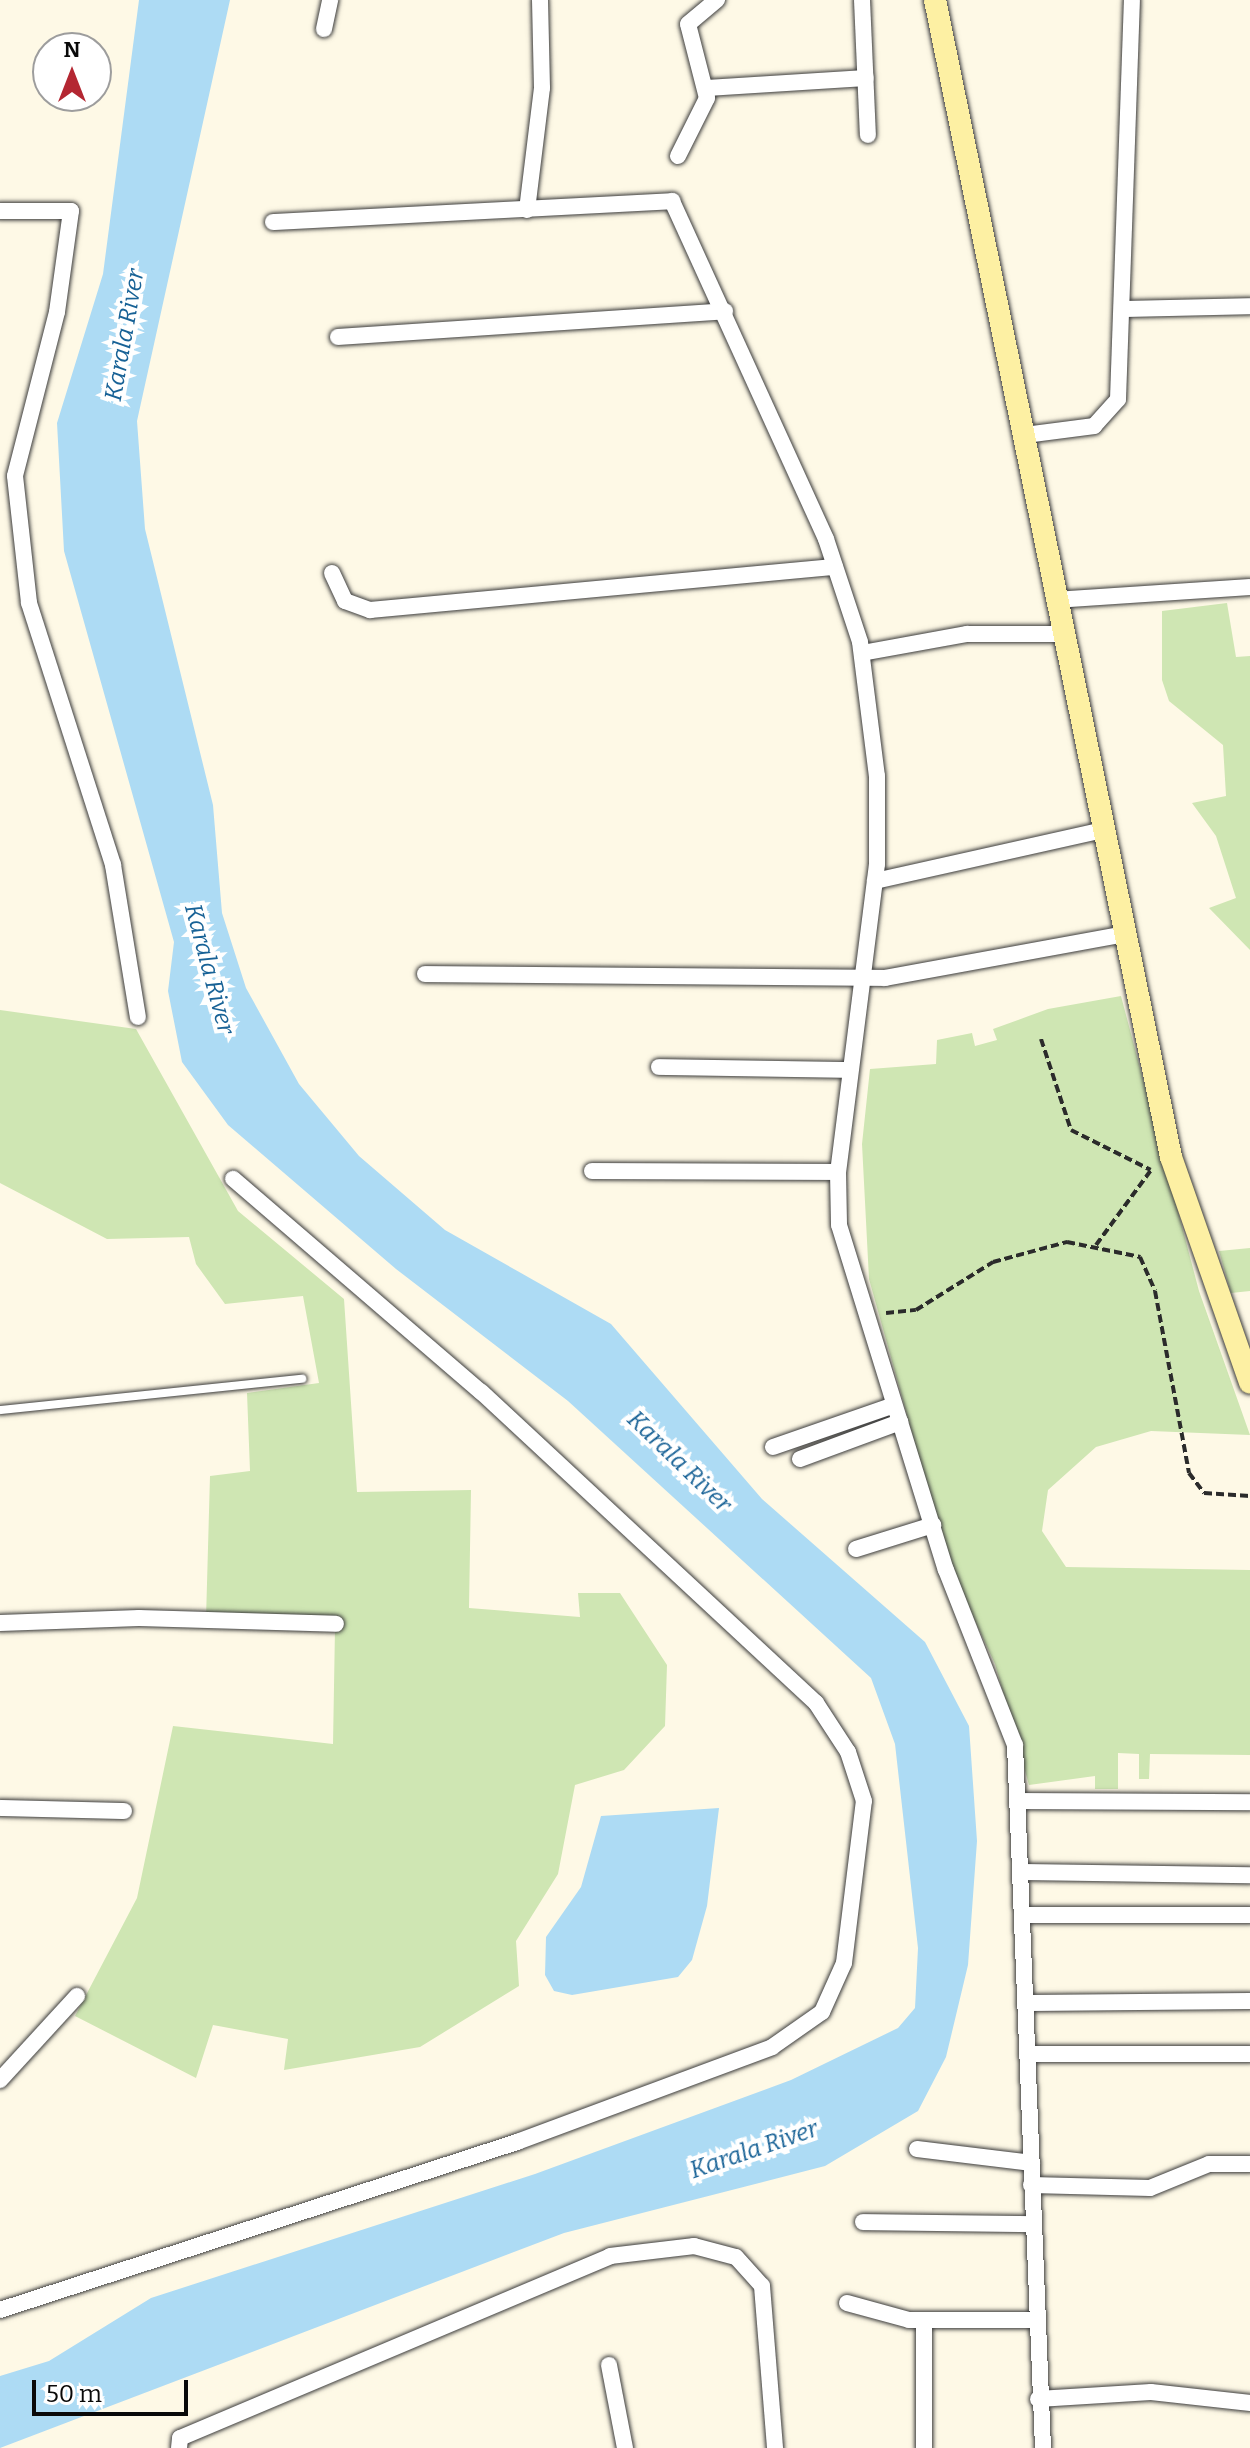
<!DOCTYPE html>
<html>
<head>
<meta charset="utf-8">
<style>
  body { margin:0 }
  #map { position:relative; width:1250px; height:2448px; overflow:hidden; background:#fef9e6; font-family:Bitter,serif }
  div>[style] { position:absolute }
  .green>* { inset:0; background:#cfe6b3 }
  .water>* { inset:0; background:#addbf4 }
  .path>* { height:4px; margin-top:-2px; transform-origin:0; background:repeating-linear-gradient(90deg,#2b2b2b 0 8px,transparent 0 12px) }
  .roads { filter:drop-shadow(0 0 2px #3c3c3c) drop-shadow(0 0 2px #3c3c3c) }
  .lane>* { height:8px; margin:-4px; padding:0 4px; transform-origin:4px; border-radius:4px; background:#fff }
  .street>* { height:16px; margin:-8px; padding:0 8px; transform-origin:8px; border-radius:8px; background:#fff }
  .secondary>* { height:22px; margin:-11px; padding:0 11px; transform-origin:11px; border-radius:11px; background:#fdf0a3 }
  span { translate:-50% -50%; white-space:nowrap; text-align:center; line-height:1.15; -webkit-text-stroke:8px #fff; paint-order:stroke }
  .water-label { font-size:24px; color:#186296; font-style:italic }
  .north { position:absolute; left:32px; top:32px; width:80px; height:80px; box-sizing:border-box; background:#fff; border:2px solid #9d9d9d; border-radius:50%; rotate:0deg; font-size:22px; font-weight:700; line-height:32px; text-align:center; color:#090909 }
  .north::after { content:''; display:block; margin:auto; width:28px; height:36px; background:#b42732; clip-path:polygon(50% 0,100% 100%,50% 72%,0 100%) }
  .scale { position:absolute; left:32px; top:2380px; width:156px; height:36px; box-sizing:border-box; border:4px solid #090909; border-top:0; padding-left:10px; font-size:24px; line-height:28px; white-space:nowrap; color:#090909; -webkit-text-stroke:6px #fff; paint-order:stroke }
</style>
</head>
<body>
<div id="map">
  <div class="green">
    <i style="clip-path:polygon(1227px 603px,1236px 657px,1250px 656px,1250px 950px,1209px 908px,1236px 898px,1216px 836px,1192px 803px,1226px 796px,1223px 745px,1169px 701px,1162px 680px,1162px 611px)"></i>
    <i style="clip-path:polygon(1121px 996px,1199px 1291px,1250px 1435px,1151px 1431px,1096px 1447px,1048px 1490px,1042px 1531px,1066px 1567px,1250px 1570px,1250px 1755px,1150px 1754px,1149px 1779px,1139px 1779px,1139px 1754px,1118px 1753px,1118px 1789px,1095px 1789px,1095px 1776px,1029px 1785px,995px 1664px,949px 1565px,869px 1279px,862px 1144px,870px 1069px,936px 1064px,937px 1040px,972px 1033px,975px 1046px,997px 1040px,993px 1029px,1048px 1009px)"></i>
    <i style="clip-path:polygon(0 1010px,136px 1029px,238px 1211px,344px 1299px,357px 1492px,471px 1490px,469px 1608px,580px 1617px,578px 1593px,620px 1593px,667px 1665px,665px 1726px,624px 1770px,575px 1785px,558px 1874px,516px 1941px,519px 1986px,420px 2047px,284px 2070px,288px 2039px,213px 2025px,196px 2078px,75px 2016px,137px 1898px,173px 1726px,333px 1744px,335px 1628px,206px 1619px,210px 1476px,250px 1471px,247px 1393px,319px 1383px,303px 1296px,225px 1304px,196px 1264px,189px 1237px,107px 1239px,0 1183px)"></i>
    <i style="clip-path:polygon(1250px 1248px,1250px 1291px,1231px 1293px,1219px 1251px)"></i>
  </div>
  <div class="water">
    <i style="clip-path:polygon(139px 0,230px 0,137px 421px,145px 529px,213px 805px,222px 913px,246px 988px,299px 1084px,359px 1156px,445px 1230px,611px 1324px,762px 1499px,925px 1642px,969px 1726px,977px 1841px,968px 1965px,946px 2057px,918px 2111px,825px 2166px,564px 2233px,0 2448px,0 2376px,49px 2361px,151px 2298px,535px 2174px,791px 2080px,898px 2028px,915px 2008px,918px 1948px,895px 1744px,871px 1678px,568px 1401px,396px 1269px,228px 1125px,182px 1062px,168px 991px,174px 942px,64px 551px,57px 423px,103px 274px)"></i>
    <i style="clip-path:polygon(719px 1808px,707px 1906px,692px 1960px,678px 1977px,572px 1995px,554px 1991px,545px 1975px,546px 1937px,581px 1887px,601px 1816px)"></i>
  </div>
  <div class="path">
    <i style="left:1041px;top:1039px;width:96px;rotate:71.8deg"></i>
    <i style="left:1071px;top:1130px;width:89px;rotate:26.6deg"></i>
    <i style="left:1096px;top:1245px;width:93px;rotate:-53.7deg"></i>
    <i style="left:886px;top:1313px;width:30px;rotate:-6deg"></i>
    <i style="left:916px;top:1310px;width:91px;rotate:-31.9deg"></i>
    <i style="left:993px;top:1262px;width:77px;rotate:-15.1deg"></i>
    <i style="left:1067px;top:1242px;width:75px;rotate:11.6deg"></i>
    <i style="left:1140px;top:1257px;width:37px;rotate:66deg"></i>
    <i style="left:1155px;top:1291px;width:185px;rotate:79.4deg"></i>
    <i style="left:1189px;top:1473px;width:25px;rotate:53deg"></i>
    <i style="left:1204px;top:1493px;width:46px;rotate:3.7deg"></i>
  </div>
  <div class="roads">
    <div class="lane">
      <i style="left:0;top:1410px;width:304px;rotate:-5.9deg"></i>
    </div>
    <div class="street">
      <i style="left:862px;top:0;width:135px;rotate:87.5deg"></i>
      <i style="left:324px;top:29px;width:30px;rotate:-78deg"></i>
      <i style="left:707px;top:88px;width:159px;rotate:-3.6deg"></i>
      <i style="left:678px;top:156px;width:65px;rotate:-63.4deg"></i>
      <i style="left:707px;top:98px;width:76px;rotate:-104.4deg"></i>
      <i style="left:688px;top:24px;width:38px;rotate:-40deg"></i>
      <i style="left:527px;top:210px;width:123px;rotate:-83deg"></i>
      <i style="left:542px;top:88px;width:88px;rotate:-91.3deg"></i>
      <i style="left:0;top:211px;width:71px"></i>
      <i style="left:71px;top:211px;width:102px;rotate:97.9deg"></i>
      <i style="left:57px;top:312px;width:169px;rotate:104.4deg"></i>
      <i style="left:15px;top:476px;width:128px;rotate:83.7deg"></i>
      <i style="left:29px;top:603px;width:275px;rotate:72.2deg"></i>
      <i style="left:113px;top:865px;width:154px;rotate:80.7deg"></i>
      <i style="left:273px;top:222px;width:400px;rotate:-3deg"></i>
      <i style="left:672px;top:201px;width:371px;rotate:65.5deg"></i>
      <i style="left:826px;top:539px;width:108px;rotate:71.7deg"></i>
      <i style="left:860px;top:642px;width:135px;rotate:82.8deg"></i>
      <i style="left:877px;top:776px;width:88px;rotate:90deg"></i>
      <i style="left:877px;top:864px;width:310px;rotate:97.2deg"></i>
      <i style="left:838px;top:1172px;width:53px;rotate:88.9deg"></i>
      <i style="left:839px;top:1225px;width:361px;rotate:72.8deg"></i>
      <i style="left:946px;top:1570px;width:188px;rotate:68.5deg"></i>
      <i style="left:1015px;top:1745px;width:704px;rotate:87.72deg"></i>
      <i style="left:1122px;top:309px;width:128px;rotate:-1.3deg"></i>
      <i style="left:338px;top:337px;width:388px;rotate:-3.8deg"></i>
      <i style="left:1025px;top:435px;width:70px;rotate:-7.4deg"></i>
      <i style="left:1094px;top:426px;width:36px;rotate:-48deg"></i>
      <i style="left:1118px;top:399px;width:399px;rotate:-88deg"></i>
      <i style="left:332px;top:573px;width:31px;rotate:65deg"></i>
      <i style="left:345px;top:601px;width:27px;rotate:20deg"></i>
      <i style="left:370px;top:610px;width:467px;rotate:-5.3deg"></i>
      <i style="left:1055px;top:600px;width:195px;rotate:-3.8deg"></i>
      <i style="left:862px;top:653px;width:107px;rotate:-10.3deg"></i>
      <i style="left:967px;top:634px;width:95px"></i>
      <i style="left:875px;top:881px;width:234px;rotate:-12.6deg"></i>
      <i style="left:425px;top:974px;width:460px;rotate:0.5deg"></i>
      <i style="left:885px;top:978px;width:244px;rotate:-10.4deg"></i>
      <i style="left:659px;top:1067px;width:191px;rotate:0.9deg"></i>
      <i style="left:592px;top:1171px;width:246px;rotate:0.2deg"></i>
      <i style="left:773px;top:1447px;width:128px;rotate:-19.1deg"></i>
      <i style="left:800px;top:1459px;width:107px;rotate:-20.3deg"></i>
      <i style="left:856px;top:1549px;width:81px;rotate:-17.3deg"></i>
      <i style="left:0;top:1623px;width:139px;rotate:-2.1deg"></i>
      <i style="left:139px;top:1618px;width:197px;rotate:1.7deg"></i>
      <i style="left:1022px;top:1801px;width:228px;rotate:0.3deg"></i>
      <i style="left:0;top:1808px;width:124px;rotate:1.4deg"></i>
      <i style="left:1023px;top:1872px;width:227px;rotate:0.8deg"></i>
      <i style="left:1024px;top:1915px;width:226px"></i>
      <i style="left:1029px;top:2003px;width:221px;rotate:-0.5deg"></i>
      <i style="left:1031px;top:2054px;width:219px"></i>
      <i style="left:0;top:2080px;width:114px;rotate:-47.5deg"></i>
      <i style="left:917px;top:2149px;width:116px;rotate:6.9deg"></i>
      <i style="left:1031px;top:2185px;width:119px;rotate:1.4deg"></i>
      <i style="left:1150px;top:2188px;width:64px;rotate:-22.1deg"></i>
      <i style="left:1209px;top:2164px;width:41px"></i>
      <i style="left:863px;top:2222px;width:168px;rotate:0.7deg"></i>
      <i style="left:847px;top:2303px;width:64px;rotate:15.3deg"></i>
      <i style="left:909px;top:2320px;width:126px"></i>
      <i style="left:0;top:2310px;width:544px;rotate:-18deg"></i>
      <i style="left:517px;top:2142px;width:272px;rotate:-20.4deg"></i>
      <i style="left:772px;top:2047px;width:61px;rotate:-35deg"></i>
      <i style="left:822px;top:2012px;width:54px;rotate:-65.8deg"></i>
      <i style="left:844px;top:1963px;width:163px;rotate:-83deg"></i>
      <i style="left:864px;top:1801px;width:52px;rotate:-108.1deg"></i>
      <i style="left:848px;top:1752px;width:59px;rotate:-123.1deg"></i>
      <i style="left:816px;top:1703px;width:457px;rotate:-137.1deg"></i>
      <i style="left:481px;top:1392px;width:327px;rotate:-139.3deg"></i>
      <i style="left:609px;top:2365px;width:85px;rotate:79.1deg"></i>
      <i style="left:1038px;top:2399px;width:113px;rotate:-3.5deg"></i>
      <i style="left:1151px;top:2392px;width:100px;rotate:6.3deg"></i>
      <i style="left:179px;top:2448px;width:10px;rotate:-84deg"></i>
      <i style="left:180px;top:2438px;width:467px;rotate:-22.9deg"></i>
      <i style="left:610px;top:2256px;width:85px;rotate:-6.8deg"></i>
      <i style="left:694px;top:2246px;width:43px;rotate:14.7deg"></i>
      <i style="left:736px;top:2257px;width:39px;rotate:48deg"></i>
      <i style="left:762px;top:2286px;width:163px;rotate:85.4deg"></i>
      <i style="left:924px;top:2448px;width:128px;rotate:-90deg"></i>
    </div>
    <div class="secondary">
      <i style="left:935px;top:0;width:1181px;rotate:78.47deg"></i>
      <i style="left:1171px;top:1157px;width:239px;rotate:70.7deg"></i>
    </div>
  </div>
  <div class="water-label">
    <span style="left:125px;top:335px;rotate:-80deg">Karala River</span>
    <span style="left:209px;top:969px;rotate:75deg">Karala River</span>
    <span style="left:679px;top:1462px;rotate:44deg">Karala River</span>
    <span style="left:754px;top:2150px;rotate:-19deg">Karala River</span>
  </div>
  <div class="north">N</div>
  <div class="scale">50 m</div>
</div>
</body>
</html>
